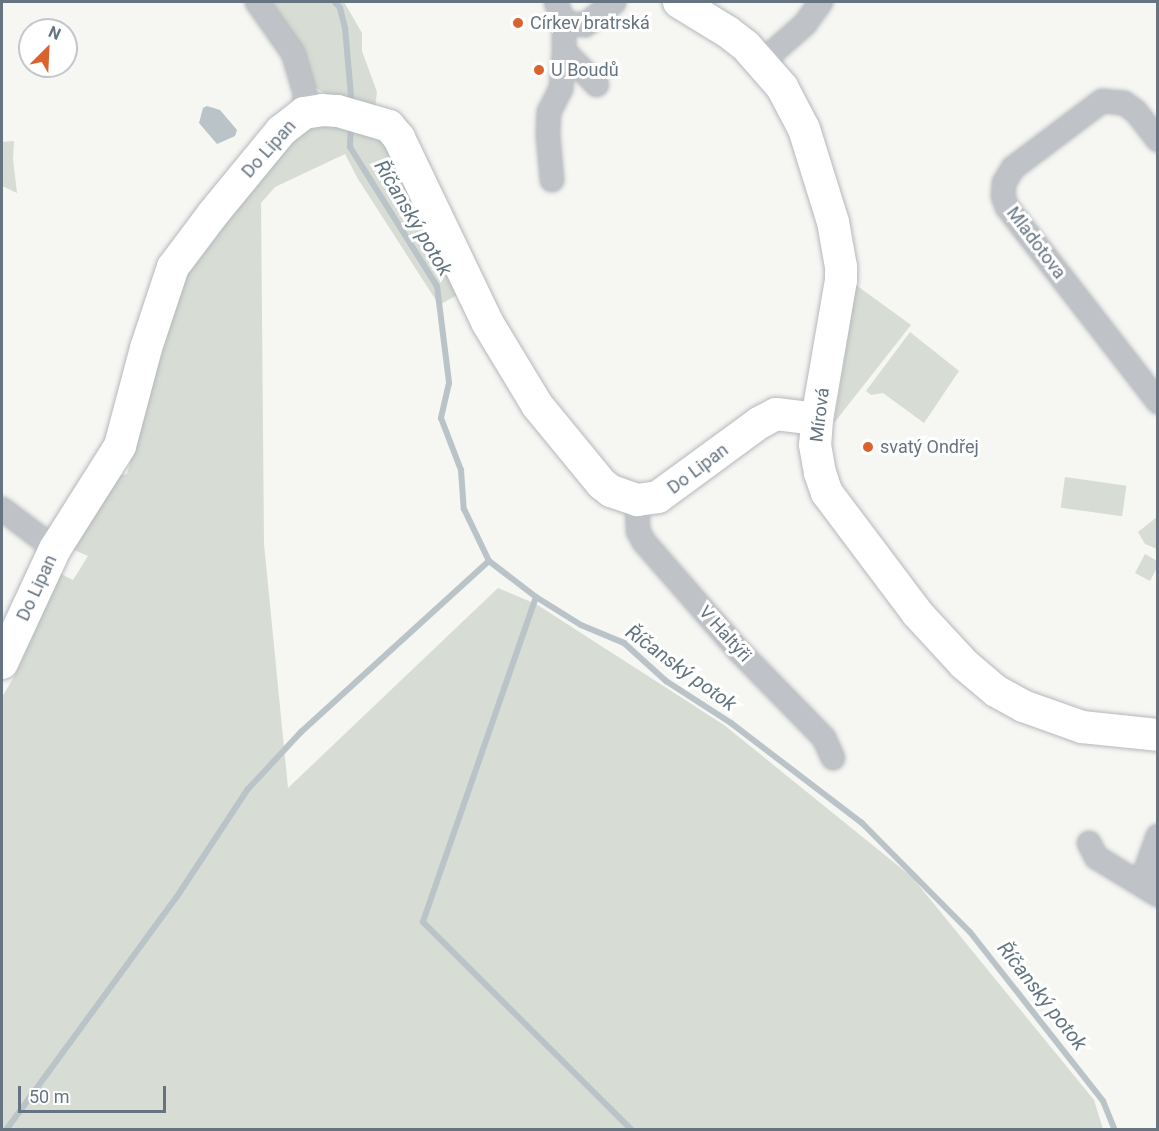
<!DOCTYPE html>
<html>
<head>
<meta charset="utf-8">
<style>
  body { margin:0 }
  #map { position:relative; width:1159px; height:1131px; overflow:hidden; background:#f6f6f3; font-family:Roboto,sans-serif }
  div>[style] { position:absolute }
  .green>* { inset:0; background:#d7dcd4; transform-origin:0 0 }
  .water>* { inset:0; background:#b9c3c8 }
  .stream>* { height:6px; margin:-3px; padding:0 3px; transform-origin:3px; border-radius:3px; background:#b9c3c8 }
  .roads { filter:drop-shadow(0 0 2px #b4b8bc) drop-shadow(0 0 2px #b4b8bc) }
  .street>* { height:22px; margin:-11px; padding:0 11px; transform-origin:11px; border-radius:11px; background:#bfc2c6 }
  .secondary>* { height:32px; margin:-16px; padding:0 16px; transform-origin:16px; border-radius:16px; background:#fff }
  .dots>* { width:16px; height:16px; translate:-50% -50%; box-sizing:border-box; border:3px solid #fff; border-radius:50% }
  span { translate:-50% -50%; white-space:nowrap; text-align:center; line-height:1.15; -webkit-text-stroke:6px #fff; paint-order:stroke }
  .poi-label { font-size:18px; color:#667482 }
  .left { translate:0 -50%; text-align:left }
  .street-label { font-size:18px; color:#667482 }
  .water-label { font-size:20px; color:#62757f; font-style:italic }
  .frame { position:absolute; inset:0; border:3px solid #667482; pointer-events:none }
  .north { position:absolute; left:18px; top:18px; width:60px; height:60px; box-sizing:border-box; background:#fff; border:2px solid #c2c7cd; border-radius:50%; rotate:24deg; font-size:16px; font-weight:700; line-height:24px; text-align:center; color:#667482 }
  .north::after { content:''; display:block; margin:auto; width:21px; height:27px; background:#da622f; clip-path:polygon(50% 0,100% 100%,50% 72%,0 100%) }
  .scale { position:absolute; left:18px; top:1086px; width:148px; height:27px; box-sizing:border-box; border:3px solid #667482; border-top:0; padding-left:8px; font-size:18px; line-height:21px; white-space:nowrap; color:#667482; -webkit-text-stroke:4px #fff; paint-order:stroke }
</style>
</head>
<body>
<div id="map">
  <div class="green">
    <i style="clip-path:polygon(266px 2px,344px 2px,362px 33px,362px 51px,377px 92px,375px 108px,330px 97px,315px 87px)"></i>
    <i style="clip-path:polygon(322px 121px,382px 134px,461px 293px,439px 305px,358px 179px,345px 154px,275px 187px,261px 203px,264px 544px,288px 788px,498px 588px,536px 604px,724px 725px,912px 877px,1094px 1100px,1103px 1129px,2px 1129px,2px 697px,14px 677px,61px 574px,73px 580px,88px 556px,72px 549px,110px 477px,127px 474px,185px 271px,299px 129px)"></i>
    <i style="clip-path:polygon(14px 141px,13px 159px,17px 193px,2px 186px,2px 142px)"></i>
    <i style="clip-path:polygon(856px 285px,911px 325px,834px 423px)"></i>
    <i style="clip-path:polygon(910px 332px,959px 371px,924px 423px,883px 393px,871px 395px,866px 391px)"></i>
    <i style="left:1065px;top:477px;width:62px;height:31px;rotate:8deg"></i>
    <i style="clip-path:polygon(1157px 517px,1157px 549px,1145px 544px,1138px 532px)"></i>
    <i style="clip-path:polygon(1145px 554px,1157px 561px,1157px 568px,1150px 581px,1135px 573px)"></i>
  </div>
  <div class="water">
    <i style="clip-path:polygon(207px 106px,220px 110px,237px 130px,235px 136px,217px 144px,199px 123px,203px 108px)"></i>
  </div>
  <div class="stream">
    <i style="left:335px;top:2px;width:8px;rotate:50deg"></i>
    <i style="left:340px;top:8px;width:21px;rotate:76deg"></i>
    <i style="left:345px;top:28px;width:78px;rotate:84.9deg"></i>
    <i style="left:351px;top:125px;width:22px;rotate:93deg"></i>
    <i style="left:350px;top:147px;width:164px;rotate:58deg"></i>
    <i style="left:437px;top:286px;width:98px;rotate:82.9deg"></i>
    <i style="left:449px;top:383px;width:36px;rotate:103deg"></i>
    <i style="left:441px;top:418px;width:56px;rotate:69deg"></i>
    <i style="left:461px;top:470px;width:39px;rotate:86deg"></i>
    <i style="left:464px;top:509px;width:58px;rotate:64.3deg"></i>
    <i style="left:489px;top:561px;width:59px;rotate:37.5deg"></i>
    <i style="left:536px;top:597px;width:53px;rotate:31.9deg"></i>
    <i style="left:581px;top:625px;width:47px;rotate:22.7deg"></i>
    <i style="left:624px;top:643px;width:57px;rotate:42.1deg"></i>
    <i style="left:666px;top:681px;width:77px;rotate:32.9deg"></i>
    <i style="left:731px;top:723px;width:165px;rotate:37.4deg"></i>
    <i style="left:862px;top:823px;width:153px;rotate:45.3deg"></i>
    <i style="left:970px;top:932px;width:215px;rotate:51.8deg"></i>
    <i style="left:1103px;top:1101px;width:31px;rotate:68deg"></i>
    <i style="left:536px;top:597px;width:344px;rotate:109.2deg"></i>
    <i style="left:423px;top:922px;width:295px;rotate:44.9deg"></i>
    <i style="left:6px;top:1130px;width:288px;rotate:-53.8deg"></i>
    <i style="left:176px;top:898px;width:131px;rotate:-56.6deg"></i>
    <i style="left:248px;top:789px;width:78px;rotate:-47.1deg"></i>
    <i style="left:301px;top:732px;width:254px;rotate:-42.3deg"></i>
  </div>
  <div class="roads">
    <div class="street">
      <i style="left:257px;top:2px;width:62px;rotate:54.8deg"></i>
      <i style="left:293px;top:53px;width:42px;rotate:73.3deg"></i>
      <i style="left:305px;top:93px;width:20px;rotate:93deg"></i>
      <i style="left:564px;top:23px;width:21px;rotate:5deg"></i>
      <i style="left:585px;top:25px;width:37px;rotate:-38deg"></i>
      <i style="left:564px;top:51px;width:47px;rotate:45.9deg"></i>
      <i style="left:762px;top:62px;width:57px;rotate:-41.5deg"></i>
      <i style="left:805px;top:24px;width:27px;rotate:-54deg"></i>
      <i style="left:1158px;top:140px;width:37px;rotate:-128deg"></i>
      <i style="left:1135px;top:111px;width:14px;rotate:-144deg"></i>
      <i style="left:1124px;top:103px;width:22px;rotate:-175deg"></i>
      <i style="left:1102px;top:101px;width:111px;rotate:143deg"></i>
      <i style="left:1013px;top:168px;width:17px;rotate:121deg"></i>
      <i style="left:1004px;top:183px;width:13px;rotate:94deg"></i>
      <i style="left:1003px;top:196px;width:12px;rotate:70deg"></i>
      <i style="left:1007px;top:207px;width:247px;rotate:52.2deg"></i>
      <i style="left:552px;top:180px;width:45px;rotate:-95.1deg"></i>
      <i style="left:548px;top:135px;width:23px;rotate:-88deg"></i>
      <i style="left:549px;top:112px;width:27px;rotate:-63deg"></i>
      <i style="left:561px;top:88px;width:37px;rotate:-85deg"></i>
      <i style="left:564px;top:51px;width:28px;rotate:-90deg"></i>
      <i style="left:564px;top:23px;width:22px;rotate:-111deg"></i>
      <i style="left:637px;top:500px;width:31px;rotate:88deg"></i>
      <i style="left:638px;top:531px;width:13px;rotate:61deg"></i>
      <i style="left:644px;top:542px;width:147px;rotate:48.9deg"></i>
      <i style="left:741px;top:653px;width:119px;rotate:45.7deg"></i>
      <i style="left:824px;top:738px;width:22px;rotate:66deg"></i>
      <i style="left:2px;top:509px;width:66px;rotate:37deg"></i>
      <i style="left:1089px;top:843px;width:16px;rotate:63deg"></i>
      <i style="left:1096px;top:857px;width:73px;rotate:31.5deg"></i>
      <i style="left:1141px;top:883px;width:50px;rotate:-70.1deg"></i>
    </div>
    <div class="secondary">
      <i style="left:679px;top:2px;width:57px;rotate:31.5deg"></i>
      <i style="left:728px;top:32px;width:23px;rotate:38deg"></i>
      <i style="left:746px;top:46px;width:55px;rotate:48.7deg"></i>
      <i style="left:782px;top:87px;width:47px;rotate:62.4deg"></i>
      <i style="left:804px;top:129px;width:97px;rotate:72.7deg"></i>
      <i style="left:833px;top:222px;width:46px;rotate:79.9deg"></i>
      <i style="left:841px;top:267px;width:13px;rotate:90deg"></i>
      <i style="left:841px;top:280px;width:141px;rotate:99.8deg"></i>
      <i style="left:817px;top:419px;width:26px;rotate:94deg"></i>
      <i style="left:815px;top:445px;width:28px;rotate:80deg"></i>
      <i style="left:820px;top:473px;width:21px;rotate:71deg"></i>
      <i style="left:827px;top:493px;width:150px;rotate:53.1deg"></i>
      <i style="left:917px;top:613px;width:69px;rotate:47.3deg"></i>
      <i style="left:964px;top:664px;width:42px;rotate:40.2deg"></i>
      <i style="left:996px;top:691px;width:31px;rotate:29deg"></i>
      <i style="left:1023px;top:706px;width:63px;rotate:19.6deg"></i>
      <i style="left:1082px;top:727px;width:76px;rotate:6deg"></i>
      <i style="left:2px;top:663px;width:126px;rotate:-65.1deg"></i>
      <i style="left:55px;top:549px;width:122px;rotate:-57.7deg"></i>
      <i style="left:120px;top:446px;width:101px;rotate:-75.1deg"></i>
      <i style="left:146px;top:348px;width:85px;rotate:-71.6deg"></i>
      <i style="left:173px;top:267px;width:65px;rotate:-53.1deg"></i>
      <i style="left:212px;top:215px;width:109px;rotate:-50.6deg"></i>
      <i style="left:281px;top:131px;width:29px;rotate:-38deg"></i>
      <i style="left:304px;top:113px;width:18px;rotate:-9deg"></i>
      <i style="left:322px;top:110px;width:16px;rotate:4deg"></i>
      <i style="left:338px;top:111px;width:53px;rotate:16.4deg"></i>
      <i style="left:389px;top:126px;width:16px;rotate:50deg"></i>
      <i style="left:399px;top:138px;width:204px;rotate:64.4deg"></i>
      <i style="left:487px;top:322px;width:97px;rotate:58.9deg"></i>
      <i style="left:537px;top:405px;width:102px;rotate:50.6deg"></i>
      <i style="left:602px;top:484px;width:11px;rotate:38deg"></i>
      <i style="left:611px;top:491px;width:28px;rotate:19deg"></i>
      <i style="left:637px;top:500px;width:21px;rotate:-8deg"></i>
      <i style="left:658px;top:497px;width:125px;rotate:-36.2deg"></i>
      <i style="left:759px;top:423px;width:19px;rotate:-28deg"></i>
      <i style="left:776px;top:414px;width:41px;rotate:7deg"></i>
    </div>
  </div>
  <div class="dots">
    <i style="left:518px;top:23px;background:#da622f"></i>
    <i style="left:539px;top:70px;background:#da622f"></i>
    <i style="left:868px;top:447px;background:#da622f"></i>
  </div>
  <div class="poi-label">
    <span class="left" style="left:530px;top:23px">Církev bratrská</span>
    <span class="left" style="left:551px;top:70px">U Boudů</span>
    <span class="left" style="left:880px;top:447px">svatý Ondřej</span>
  </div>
  <div class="street-label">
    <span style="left:269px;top:149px;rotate:-48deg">Do Lipan</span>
    <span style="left:1036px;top:243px;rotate:53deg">Mladotova</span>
    <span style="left:820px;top:415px;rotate:-83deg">Mírová</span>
    <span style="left:698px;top:469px;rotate:-37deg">Do Lipan</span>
    <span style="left:37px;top:588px;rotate:-65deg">Do Lipan</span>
    <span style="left:725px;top:634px;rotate:48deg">V Haltýři</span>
  </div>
  <div class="water-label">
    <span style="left:413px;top:218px;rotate:59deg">Říčanský potok</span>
    <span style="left:681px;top:668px;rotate:36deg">Říčanský potok</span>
    <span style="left:1042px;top:996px;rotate:52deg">Říčanský potok</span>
  </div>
  <div class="frame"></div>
  <div class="north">N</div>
  <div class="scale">50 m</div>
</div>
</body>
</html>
